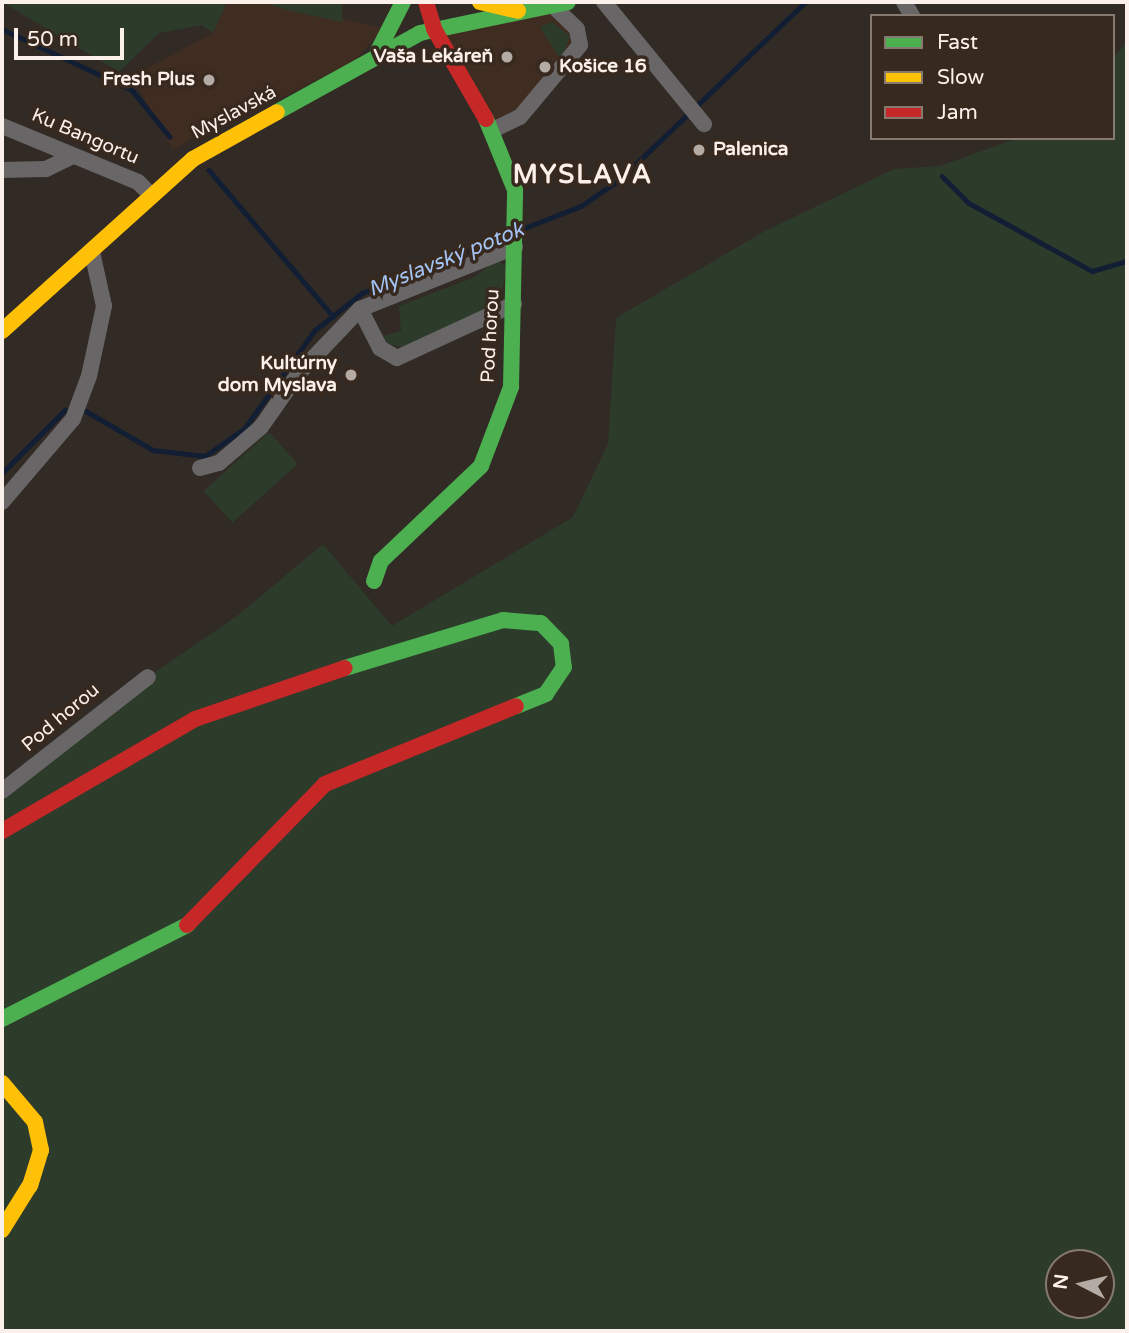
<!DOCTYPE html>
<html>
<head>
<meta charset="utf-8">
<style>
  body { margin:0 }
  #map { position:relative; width:1129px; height:1333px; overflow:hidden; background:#322a25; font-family:"Varela Round",sans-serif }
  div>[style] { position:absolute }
  .built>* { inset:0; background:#402d21 }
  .green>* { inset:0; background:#2d3b2b; transform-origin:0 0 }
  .stream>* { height:4.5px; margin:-2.25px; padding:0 2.25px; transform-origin:2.25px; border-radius:2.25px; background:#111e33 }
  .street>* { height:16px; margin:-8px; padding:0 8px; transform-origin:8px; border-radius:8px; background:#686666 }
  .fast>* { height:16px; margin:-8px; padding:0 8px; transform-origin:8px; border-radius:8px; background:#4caf50 }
  .slow>* { height:16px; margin:-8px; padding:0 8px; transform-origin:8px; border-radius:8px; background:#ffc107 }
  .jam>* { height:16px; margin:-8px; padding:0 8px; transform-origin:8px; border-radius:8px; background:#c62828 }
  .dots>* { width:19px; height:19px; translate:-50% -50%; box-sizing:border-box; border:4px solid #38291f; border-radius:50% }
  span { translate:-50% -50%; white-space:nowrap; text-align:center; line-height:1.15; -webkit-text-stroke:7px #38291f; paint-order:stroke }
  .poi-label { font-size:19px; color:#fbf0ea; font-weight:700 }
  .right { translate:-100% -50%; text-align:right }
  .left { translate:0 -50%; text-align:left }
  .street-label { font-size:19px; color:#fbf0ea }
  .water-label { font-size:21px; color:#a3c4f5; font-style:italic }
  .district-label { font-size:26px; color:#fbf0ea; font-weight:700; letter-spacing:2px }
  .frame { position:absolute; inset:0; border:4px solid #fbf0ea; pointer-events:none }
  .legend { position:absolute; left:870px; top:14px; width:245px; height:126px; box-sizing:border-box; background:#38291f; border:2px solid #867970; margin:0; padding:9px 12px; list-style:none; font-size:21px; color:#fbf0ea }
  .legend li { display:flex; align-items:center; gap:14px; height:35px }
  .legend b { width:35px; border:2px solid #867970 }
  .north { position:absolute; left:1045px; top:1249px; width:70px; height:70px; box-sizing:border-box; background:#38291f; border:2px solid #867970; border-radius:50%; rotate:277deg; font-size:19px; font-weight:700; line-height:28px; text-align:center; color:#fbf0ea }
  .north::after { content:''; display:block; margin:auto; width:24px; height:32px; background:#b5aba5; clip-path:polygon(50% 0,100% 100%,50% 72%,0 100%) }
  .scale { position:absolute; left:14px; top:28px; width:110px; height:32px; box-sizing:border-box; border:4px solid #fbf0ea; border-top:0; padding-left:9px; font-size:21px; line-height:24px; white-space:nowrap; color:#fbf0ea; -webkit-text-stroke:5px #38291f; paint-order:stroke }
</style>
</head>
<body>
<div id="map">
  <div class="built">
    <i style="clip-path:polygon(227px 2px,263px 2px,384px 28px,355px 60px,274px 102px,232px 115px,173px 150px,132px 76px,213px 33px)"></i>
    <i style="clip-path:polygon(554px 7px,580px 34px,520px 117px,493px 130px,434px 29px)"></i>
  </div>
  <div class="green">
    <i style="clip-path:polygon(2px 2px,227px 2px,213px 33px,202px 25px,159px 33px,119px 72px)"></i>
    <i style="clip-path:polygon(263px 2px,342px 2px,342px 22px,287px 10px)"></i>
    <i style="clip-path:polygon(552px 22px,570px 36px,561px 61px,540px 27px)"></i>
    <i style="clip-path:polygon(evenodd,1127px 43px,1127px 1331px,2px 1331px,2px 791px,148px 677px,237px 616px,323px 544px,392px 626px,573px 517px,608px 444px,616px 318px,765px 231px,894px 169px,940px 166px,1018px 138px,1113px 138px,1113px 57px,1127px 43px,1059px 1263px,1101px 1263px,1101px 1305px,1059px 1305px,1059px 1263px)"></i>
    <i style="clip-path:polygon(496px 260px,506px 266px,503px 288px,487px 309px,402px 347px,387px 344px,383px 336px,401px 331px,399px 306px,475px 277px)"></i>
    <i style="left:269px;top:432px;width:43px;height:88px;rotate:48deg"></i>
  </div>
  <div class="stream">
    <i style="left:2px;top:29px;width:144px;rotate:25.1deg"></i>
    <i style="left:132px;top:90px;width:60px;rotate:51deg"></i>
    <i style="left:209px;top:170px;width:192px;rotate:49.7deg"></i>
    <i style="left:942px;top:176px;width:38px;rotate:45deg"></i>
    <i style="left:969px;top:203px;width:141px;rotate:28.9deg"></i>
    <i style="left:1092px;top:271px;width:36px;rotate:-16deg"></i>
    <i style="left:522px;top:229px;width:63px;rotate:-21.3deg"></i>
    <i style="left:581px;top:206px;width:46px;rotate:-34.4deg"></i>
    <i style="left:619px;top:180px;width:257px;rotate:-43.7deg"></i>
    <i style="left:86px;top:411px;width:78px;rotate:30.2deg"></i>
    <i style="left:153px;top:450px;width:52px;rotate:6.6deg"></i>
    <i style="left:205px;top:456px;width:47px;rotate:-34.7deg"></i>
    <i style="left:244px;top:429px;width:122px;rotate:-54.4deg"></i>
    <i style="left:315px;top:330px;width:60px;rotate:-38.2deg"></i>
    <i style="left:362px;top:293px;width:157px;rotate:-22.1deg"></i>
    <i style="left:2px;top:473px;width:89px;rotate:-45deg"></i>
  </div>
  <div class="street">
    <i style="left:604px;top:2px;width:158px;rotate:50.7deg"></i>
    <i style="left:904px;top:2px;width:16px;rotate:60deg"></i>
    <i style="left:2px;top:126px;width:147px;rotate:22.4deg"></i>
    <i style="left:138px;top:182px;width:16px;rotate:45deg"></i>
    <i style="left:493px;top:130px;width:30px;rotate:-26deg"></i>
    <i style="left:520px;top:117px;width:94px;rotate:-50.2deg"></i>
    <i style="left:580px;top:45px;width:16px;rotate:-101deg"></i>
    <i style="left:577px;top:29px;width:32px;rotate:-136deg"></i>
    <i style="left:2px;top:170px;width:44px;rotate:-1.3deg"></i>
    <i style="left:46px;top:169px;width:28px;rotate:-26deg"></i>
    <i style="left:514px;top:304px;width:129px;rotate:155.2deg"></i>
    <i style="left:397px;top:358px;width:20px;rotate:-150deg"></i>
    <i style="left:380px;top:348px;width:44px;rotate:-117.1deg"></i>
    <i style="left:360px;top:309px;width:167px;rotate:-21.8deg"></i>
    <i style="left:200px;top:468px;width:20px;rotate:-15deg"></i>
    <i style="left:219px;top:463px;width:55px;rotate:-40.6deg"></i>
    <i style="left:261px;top:427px;width:66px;rotate:-54.9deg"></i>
    <i style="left:299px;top:373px;width:88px;rotate:-46.4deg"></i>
    <i style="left:2px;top:502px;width:109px;rotate:-49.5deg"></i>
    <i style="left:73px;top:419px;width:46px;rotate:-69.6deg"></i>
    <i style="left:89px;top:376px;width:72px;rotate:-77.9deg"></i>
    <i style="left:104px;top:306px;width:55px;rotate:-102.5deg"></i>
    <i style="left:2px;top:791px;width:185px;rotate:-38deg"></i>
  </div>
  <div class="fast">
    <i style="left:378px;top:51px;width:55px;rotate:-63deg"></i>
    <i style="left:277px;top:112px;width:163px;rotate:-28.9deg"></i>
    <i style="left:420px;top:33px;width:151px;rotate:-11.8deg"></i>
    <i style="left:374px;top:581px;width:21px;rotate:-71deg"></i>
    <i style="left:381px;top:561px;width:138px;rotate:-43.5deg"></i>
    <i style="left:481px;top:466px;width:85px;rotate:-69.2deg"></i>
    <i style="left:511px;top:387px;width:197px;rotate:-88.8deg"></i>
    <i style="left:515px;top:190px;width:77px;rotate:-112.2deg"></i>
    <i style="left:345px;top:668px;width:165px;rotate:-16.9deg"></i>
    <i style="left:503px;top:620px;width:38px;rotate:5deg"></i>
    <i style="left:541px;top:623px;width:29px;rotate:46deg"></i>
    <i style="left:561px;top:644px;width:23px;rotate:83deg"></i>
    <i style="left:564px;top:667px;width:32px;rotate:124deg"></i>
    <i style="left:546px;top:694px;width:32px;rotate:158deg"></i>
    <i style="left:2px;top:1019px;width:208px;rotate:-26.9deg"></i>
  </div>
  <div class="slow">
    <i style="left:480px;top:2px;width:39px;rotate:13deg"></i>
    <i style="left:2px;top:331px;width:257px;rotate:-42deg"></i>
    <i style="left:193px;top:159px;width:96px;rotate:-29.2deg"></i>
    <i style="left:2px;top:1083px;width:51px;rotate:49.8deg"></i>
    <i style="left:35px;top:1122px;width:29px;rotate:78deg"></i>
    <i style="left:41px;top:1150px;width:37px;rotate:107deg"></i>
    <i style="left:30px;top:1185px;width:53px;rotate:121.9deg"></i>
  </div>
  <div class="jam">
    <i style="left:426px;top:2px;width:28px;rotate:73deg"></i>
    <i style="left:434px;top:29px;width:104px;rotate:60deg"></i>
    <i style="left:2px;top:831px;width:223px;rotate:-30.1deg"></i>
    <i style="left:195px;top:719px;width:158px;rotate:-18.8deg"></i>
    <i style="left:187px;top:925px;width:197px;rotate:-45.6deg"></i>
    <i style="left:325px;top:784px;width:206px;rotate:-22.2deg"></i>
  </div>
  <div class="dots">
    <i style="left:507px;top:57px;background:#b5aba5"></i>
    <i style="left:545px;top:67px;background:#b5aba5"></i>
    <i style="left:209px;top:80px;background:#b5aba5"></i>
    <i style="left:699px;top:150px;background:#b5aba5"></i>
    <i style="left:351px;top:375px;background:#b5aba5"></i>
  </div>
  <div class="poi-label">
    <span class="right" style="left:493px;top:57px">Vaša Lekáreň</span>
    <span class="left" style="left:559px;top:67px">Košice 16</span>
    <span class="right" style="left:195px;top:80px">Fresh Plus</span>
    <span class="left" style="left:713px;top:150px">Palenica</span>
    <span class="right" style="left:337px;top:375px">Kultúrny<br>dom Myslava</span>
  </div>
  <div class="street-label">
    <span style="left:234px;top:113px;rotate:-28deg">Myslavská</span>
    <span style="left:85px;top:137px;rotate:23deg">Ku Bangortu</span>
    <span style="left:491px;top:336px;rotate:-87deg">Pod horou</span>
    <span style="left:61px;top:718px;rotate:-40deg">Pod horou</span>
  </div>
  <div class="water-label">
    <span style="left:446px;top:260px;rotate:-22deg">Myslavský potok</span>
  </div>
  <div class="district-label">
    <span style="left:583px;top:175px">MYSLAVA</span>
  </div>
  <div class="frame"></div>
  <ul class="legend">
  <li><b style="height:9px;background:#4caf50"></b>Fast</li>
  <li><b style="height:9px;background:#ffc107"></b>Slow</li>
  <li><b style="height:9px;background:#c62828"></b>Jam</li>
  </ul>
  <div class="north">N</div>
  <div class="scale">50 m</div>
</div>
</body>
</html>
